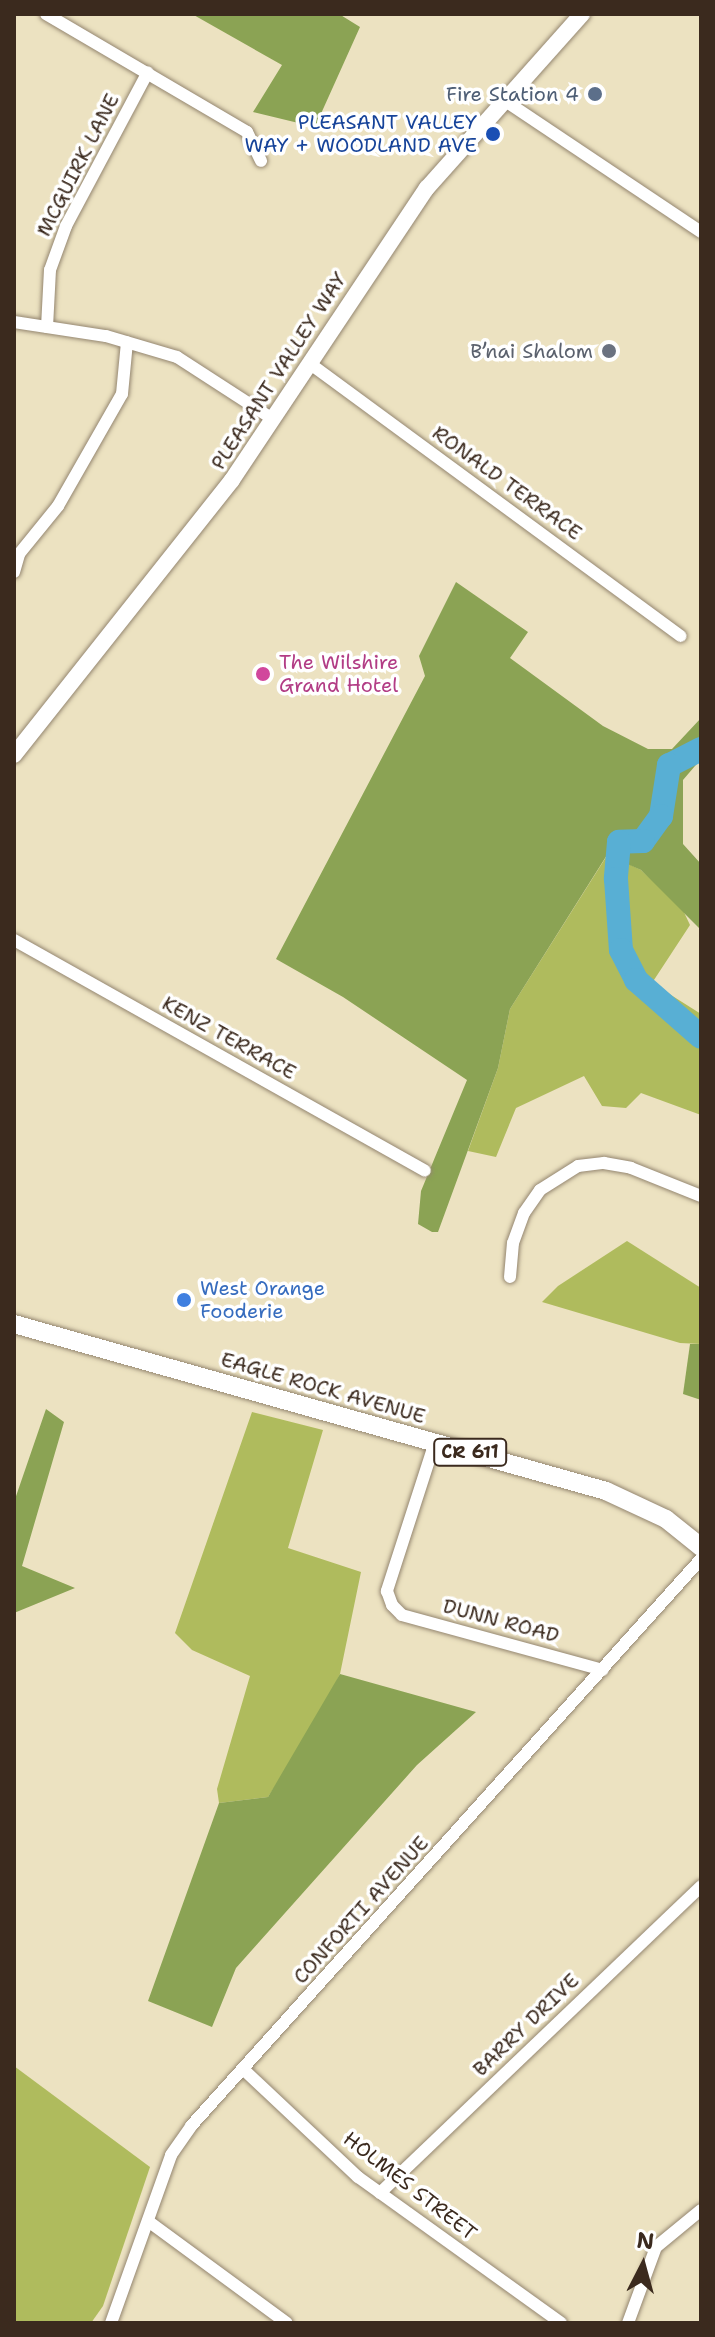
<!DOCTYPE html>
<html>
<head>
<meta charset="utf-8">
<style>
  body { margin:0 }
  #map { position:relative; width:715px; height:2337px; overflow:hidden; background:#ece2c1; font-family:"Shantell Sans",sans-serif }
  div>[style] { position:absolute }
  .green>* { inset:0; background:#afbb5d }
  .forest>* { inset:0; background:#8ba354 }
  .river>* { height:24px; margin:-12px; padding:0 12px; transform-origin:12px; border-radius:12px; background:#58afd4 }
  .roads { filter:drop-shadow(0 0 2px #948670) drop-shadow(0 0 2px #948670) }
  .street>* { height:12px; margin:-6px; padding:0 6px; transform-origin:6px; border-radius:6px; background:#fff }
  .secondary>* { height:16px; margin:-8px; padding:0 8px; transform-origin:8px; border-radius:8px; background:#fff }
  .primary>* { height:18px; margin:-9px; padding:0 9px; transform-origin:9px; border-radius:9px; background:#fff }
  .dots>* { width:22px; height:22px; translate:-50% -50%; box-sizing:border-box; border:4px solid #fff; border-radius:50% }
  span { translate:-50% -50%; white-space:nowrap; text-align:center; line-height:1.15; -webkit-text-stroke:7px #fff; paint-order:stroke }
  .shield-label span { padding:2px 6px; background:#fff; border:2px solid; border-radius:6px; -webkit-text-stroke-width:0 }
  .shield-label { font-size:18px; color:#3b2a1e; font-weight:700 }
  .service-label { font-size:20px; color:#4e5e75 }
  .right { translate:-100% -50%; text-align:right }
  .transit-label { font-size:20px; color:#164399 }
  .street-label { font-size:20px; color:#3b2a1e }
  .worship-label { font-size:20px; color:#5b616d }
  .hotel-label { font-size:20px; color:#b23c85 }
  .left { translate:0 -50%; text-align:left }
  .shop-label { font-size:20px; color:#366cbe }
  .frame { position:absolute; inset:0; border:16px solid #3b2a1e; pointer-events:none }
  .north { position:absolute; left:603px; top:2225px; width:80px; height:80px; -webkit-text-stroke:6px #fff; paint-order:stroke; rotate:6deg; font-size:22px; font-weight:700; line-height:32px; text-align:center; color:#3b2a1e }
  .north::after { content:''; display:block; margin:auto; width:28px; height:36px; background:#3b2a1e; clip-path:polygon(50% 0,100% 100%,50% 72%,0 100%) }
</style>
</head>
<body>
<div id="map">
  <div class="green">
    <i style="clip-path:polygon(608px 854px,641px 870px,682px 908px,690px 925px,652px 983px,701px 1014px,701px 1115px,641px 1093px,626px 1108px,602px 1106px,584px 1076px,516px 1108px,496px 1157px,468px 1151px,498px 1068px,510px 1009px)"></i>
    <i style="clip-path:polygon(627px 1241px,701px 1288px,701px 1344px,680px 1343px,542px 1302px,558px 1286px)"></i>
    <i style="clip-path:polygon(252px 1412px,323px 1430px,288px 1548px,361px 1572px,340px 1674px,319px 1718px,268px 1797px,219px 1803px,217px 1789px,250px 1676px,192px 1650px,175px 1633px)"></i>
    <i style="clip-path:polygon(14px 2066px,150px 2167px,103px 2306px,91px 2323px,14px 2323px)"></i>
  </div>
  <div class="forest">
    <i style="clip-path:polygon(192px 14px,339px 14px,360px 27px,315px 127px,253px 112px,282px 65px)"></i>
    <i style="clip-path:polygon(456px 582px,528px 632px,510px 658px,603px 726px,648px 749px,672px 749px,701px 718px,701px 759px,683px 780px,683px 844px,701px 864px,701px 930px,641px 870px,607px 855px,510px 1009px,498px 1068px,438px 1232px,432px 1232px,418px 1224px,421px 1191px,467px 1080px,343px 997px,276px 959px,425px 676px,419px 656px)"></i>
    <i style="clip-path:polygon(690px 1344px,701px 1344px,701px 1400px,683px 1394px)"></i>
    <i style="clip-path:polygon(46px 1409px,64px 1422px,22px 1566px,75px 1588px,14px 1613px,14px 1502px)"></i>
    <i style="clip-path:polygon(340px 1674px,476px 1712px,417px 1765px,236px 1968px,212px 2027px,148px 2001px,219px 1803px,268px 1797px)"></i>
  </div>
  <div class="river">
    <i style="left:701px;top:749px;width:36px;rotate:153deg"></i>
    <i style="left:669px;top:765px;width:52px;rotate:98.9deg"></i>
    <i style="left:661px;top:816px;width:31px;rotate:126deg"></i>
    <i style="left:643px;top:841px;width:24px;rotate:178deg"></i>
    <i style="left:619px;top:842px;width:37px;rotate:95deg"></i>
    <i style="left:616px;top:879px;width:71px;rotate:86deg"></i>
    <i style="left:621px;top:950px;width:34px;rotate:63deg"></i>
    <i style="left:636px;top:980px;width:86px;rotate:41.2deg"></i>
  </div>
  <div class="roads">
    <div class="street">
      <i style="left:46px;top:14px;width:233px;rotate:30.4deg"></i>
      <i style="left:247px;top:132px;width:32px;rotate:64deg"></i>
      <i style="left:504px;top:100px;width:237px;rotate:33.8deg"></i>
      <i style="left:14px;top:322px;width:93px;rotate:8.7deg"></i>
      <i style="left:106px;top:336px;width:74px;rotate:16.5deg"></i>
      <i style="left:177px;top:357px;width:114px;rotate:32.9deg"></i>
      <i style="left:47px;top:327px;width:57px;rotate:-87deg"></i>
      <i style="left:50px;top:270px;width:47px;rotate:-70deg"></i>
      <i style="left:66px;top:226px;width:174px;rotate:-62deg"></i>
      <i style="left:309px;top:363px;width:461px;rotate:36.3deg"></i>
      <i style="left:14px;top:572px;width:19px;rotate:-74deg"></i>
      <i style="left:19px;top:554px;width:62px;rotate:-50.9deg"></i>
      <i style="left:58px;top:506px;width:129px;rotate:-60.3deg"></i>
      <i style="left:122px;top:394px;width:52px;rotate:-84.5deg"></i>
      <i style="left:14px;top:940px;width:471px;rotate:29.3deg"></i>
      <i style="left:510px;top:1277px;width:34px;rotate:-85deg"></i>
      <i style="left:513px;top:1243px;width:32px;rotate:-70deg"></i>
      <i style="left:524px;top:1213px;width:28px;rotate:-55deg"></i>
      <i style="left:540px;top:1190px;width:45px;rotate:-32.3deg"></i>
      <i style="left:578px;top:1166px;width:26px;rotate:-7deg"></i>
      <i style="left:604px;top:1163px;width:27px;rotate:10deg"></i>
      <i style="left:631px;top:1168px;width:75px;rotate:21.8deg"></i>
      <i style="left:435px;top:1442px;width:157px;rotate:107.9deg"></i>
      <i style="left:387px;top:1591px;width:15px;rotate:70deg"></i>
      <i style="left:392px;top:1605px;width:14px;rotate:45deg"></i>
      <i style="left:402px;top:1615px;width:208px;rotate:15.3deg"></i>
      <i style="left:243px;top:2069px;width:158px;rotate:43.2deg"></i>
      <i style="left:358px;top:2177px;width:250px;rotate:35.7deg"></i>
      <i style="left:380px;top:2193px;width:444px;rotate:-43.7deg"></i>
      <i style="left:148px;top:2221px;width:172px;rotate:36.3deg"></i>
      <i style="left:111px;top:2323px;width:178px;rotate:-70.3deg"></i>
      <i style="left:171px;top:2155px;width:35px;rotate:-55deg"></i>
      <i style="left:191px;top:2126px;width:763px;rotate:-48.03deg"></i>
      <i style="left:628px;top:2323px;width:81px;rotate:-69.8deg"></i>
      <i style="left:656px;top:2247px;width:58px;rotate:-39.4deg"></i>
    </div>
    <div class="secondary">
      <i style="left:14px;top:755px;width:351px;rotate:-51.6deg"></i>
      <i style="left:232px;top:480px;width:351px;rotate:-56.3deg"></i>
      <i style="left:427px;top:188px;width:233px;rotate:-48.3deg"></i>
    </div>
    <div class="primary">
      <i style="left:14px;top:1324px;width:615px;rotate:15.75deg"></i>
      <i style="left:606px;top:1491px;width:66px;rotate:25deg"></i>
      <i style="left:666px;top:1519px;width:45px;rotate:38.7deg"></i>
    </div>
  </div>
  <div class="dots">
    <i style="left:595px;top:94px;background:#5c6f8a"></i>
    <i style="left:493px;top:134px;background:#1a4fb4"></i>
    <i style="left:609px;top:351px;background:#6b7280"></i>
    <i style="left:263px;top:674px;background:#d1479c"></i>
    <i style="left:184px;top:1300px;background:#3f7fe0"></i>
  </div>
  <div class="shield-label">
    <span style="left:470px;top:1452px">CR 611</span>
  </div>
  <div class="service-label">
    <span class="right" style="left:579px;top:94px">Fire Station 4</span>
  </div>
  <div class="transit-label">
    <span class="right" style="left:477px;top:134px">PLEASANT VALLEY<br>WAY + WOODLAND AVE</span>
  </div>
  <div class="street-label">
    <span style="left:78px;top:165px;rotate:-63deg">MCGUIRK LANE</span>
    <span style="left:279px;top:371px;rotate:-57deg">PLEASANT VALLEY WAY</span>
    <span style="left:507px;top:483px;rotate:36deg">RONALD TERRACE</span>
    <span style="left:229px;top:1038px;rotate:29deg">KENZ TERRACE</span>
    <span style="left:323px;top:1388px;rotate:16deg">EAGLE ROCK AVENUE</span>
    <span style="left:501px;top:1621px;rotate:15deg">DUNN ROAD</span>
    <span style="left:361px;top:1910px;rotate:-48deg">CONFORTI AVENUE</span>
    <span style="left:526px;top:2025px;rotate:-44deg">BARRY DRIVE</span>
    <span style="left:410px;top:2186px;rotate:38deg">HOLMES STREET</span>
  </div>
  <div class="worship-label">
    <span class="right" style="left:593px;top:351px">B’nai Shalom</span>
  </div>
  <div class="hotel-label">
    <span class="left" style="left:279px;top:674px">The Wilshire<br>Grand Hotel</span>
  </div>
  <div class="shop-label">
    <span class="left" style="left:200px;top:1300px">West Orange<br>Fooderie</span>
  </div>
  <div class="frame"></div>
  <div class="north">N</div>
</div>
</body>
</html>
